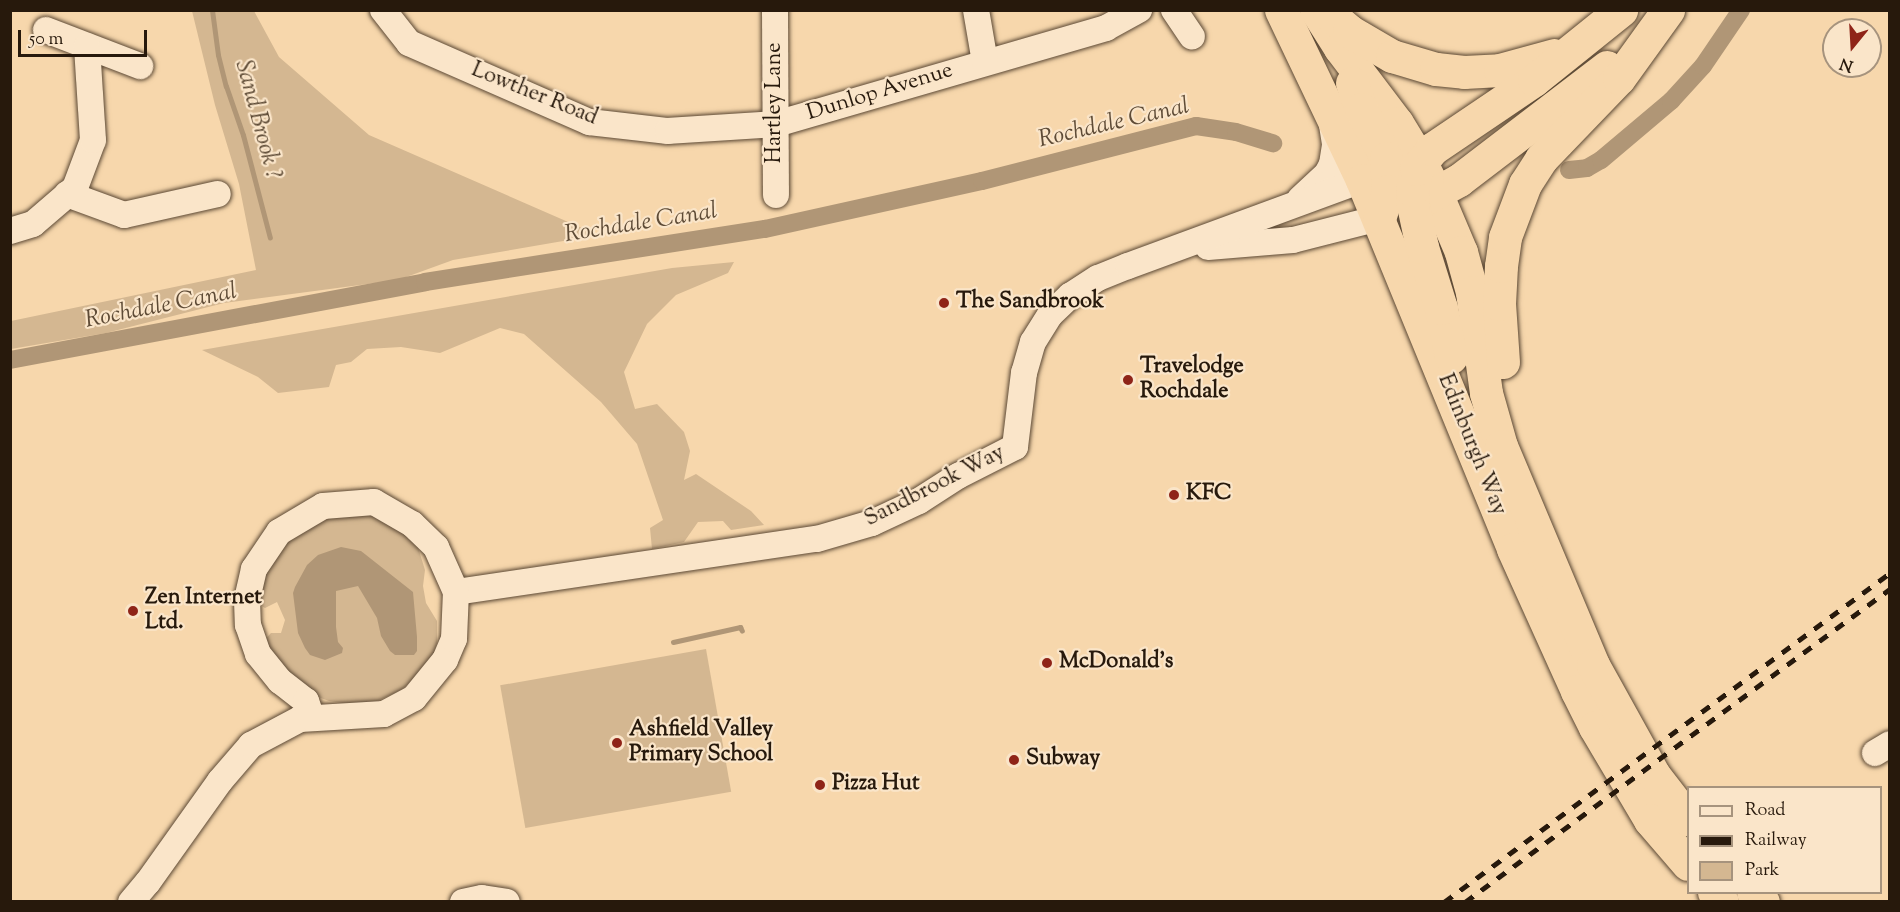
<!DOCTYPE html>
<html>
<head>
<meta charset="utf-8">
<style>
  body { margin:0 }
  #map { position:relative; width:1900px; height:912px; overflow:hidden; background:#f7d7ac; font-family:"Sorts Mill Goudy",serif }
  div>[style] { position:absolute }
  .green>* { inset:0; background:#d4b791; transform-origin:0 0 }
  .water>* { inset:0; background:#b09676 }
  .stream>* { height:5px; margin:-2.5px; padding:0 2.5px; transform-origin:2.5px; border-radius:2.5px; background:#b09676 }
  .canal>* { height:18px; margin:-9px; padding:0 9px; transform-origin:9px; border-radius:9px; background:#b09676 }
  .roads { filter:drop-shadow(0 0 2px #5b4834) drop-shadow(0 0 2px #5b4834) }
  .minor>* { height:26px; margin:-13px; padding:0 13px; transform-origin:13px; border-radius:13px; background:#fae5c9 }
  .highway>* { height:33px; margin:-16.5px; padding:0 16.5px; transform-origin:16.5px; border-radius:16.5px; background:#f7d7ac }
  .rail>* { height:4.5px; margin-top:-2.25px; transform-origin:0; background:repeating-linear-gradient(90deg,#27190c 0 10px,transparent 0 20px) }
  .dots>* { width:16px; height:16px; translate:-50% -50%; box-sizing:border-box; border:3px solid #fae5c9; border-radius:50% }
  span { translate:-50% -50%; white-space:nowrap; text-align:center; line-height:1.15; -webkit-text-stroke:4.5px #fae5c9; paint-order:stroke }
  .street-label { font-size:22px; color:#27190c }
  .poi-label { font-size:22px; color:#27190c; font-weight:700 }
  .left { translate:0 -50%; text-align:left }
  .water-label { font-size:24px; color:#5e4b36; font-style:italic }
  .frame { position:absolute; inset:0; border:12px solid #27190c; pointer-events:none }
  .legend { position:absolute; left:1687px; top:786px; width:195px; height:108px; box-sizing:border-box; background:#fae5c9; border:2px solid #a6937d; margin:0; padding:8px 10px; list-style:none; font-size:18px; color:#27190c }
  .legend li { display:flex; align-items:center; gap:12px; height:30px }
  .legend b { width:30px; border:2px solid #a6937d }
  .north { position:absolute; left:1822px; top:18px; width:60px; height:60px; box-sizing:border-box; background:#fae5c9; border:2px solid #a6937d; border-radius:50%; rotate:198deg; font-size:16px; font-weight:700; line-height:24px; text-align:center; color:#27190c }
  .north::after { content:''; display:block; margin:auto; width:21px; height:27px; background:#8f2418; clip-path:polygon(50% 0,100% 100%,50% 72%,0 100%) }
  .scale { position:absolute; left:18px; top:30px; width:129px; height:27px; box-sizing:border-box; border:3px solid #27190c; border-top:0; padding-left:8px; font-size:18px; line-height:21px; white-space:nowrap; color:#27190c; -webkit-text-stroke:4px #fae5c9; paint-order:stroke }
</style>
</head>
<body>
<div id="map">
  <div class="green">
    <i style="clip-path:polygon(192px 11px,254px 11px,279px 57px,369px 135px,598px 235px,453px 260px,398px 280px,224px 303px,106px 333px,11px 349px,11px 321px,256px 270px,239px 184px,215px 105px)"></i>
    <i style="clip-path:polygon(734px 262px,728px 273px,676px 295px,647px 324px,624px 372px,635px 409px,657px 404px,684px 432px,690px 451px,684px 480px,696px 474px,751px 511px,764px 525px,731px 530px,723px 521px,698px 522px,684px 542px,652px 549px,650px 528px,663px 520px,637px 444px,601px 402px,524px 334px,500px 328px,440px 353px,401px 347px,367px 349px,351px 362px,336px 365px,329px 387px,278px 393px,258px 377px,202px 350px,672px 268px)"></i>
    <i style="clip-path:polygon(365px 511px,416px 541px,425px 570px,423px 586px,426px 603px,437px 621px,437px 643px,432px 662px,401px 690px,377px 701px,356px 705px,329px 701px,299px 690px,261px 644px,271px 633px,281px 633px,285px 620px,277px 602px,265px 608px,253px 600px,266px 566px,284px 538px,329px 515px)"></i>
    <i style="left:706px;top:649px;width:145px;height:209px;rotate:80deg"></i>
  </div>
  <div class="water">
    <i style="clip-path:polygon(341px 547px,361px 551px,413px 592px,417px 637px,417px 651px,414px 655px,395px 655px,390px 651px,381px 636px,377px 618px,358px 586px,336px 591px,336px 627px,338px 642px,343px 648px,342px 653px,325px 660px,310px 655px,305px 648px,298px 633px,293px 593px,295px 587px,307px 565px,318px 555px)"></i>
  </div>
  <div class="stream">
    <i style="left:212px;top:10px;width:45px;rotate:82.4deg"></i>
    <i style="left:218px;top:55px;width:32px;rotate:76deg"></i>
    <i style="left:226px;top:86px;width:52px;rotate:70.9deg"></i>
    <i style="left:243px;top:135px;width:106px;rotate:75.3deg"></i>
    <i style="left:673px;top:642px;width:69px;rotate:-12.6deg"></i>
    <i style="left:740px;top:627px;width:4px;rotate:63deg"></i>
  </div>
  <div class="canal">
    <i style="left:1569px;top:170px;width:18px;rotate:-6deg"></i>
    <i style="left:1587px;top:168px;width:16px;rotate:-30deg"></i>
    <i style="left:1601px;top:160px;width:92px;rotate:-40.1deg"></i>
    <i style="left:1671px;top:101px;width:47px;rotate:-47.6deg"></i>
    <i style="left:1703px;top:66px;width:68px;rotate:-55.8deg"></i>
    <i style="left:10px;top:360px;width:422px;rotate:-10.6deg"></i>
    <i style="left:425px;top:282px;width:344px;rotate:-8.9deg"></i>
    <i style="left:765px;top:229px;width:222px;rotate:-12.5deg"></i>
    <i style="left:982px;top:181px;width:221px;rotate:-14.4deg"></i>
    <i style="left:1196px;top:126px;width:40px;rotate:8.5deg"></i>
    <i style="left:1236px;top:132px;width:39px;rotate:17deg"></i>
  </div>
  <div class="roads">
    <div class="minor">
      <i style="left:383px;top:10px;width:42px;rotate:51.8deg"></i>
      <i style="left:409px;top:43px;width:197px;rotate:23.7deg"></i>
      <i style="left:589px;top:122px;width:80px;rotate:6.5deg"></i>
      <i style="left:668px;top:131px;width:108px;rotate:-3.7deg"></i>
      <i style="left:776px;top:124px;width:344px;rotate:-16.2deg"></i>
      <i style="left:1106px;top:28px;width:38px;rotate:-29deg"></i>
      <i style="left:775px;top:10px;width:185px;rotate:89.7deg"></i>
      <i style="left:976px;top:10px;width:53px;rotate:80.2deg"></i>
      <i style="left:1174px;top:10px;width:32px;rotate:56deg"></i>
      <i style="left:46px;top:30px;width:101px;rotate:21deg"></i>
      <i style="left:67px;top:194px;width:61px;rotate:20.2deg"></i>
      <i style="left:124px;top:215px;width:96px;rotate:-12.6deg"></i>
      <i style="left:1300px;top:199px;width:37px;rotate:-43deg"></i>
      <i style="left:1327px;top:174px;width:11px;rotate:-63deg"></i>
      <i style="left:1332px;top:164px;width:20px;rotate:-81deg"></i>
      <i style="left:1335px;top:144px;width:19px;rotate:-99deg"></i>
      <i style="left:10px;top:231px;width:24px;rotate:-17deg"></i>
      <i style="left:33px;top:224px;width:55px;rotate:-40.6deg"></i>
      <i style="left:75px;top:188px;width:51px;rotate:-69.4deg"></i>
      <i style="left:93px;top:140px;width:94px;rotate:-93.7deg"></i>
      <i style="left:1208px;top:247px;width:85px;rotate:-4.7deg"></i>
      <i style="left:1293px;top:240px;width:89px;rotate:-14.3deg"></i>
      <i style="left:456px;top:592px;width:365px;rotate:-8.4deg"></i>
      <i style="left:817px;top:539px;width:57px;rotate:-16.2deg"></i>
      <i style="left:872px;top:523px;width:52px;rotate:-25.1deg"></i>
      <i style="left:919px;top:501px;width:46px;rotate:-32.7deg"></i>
      <i style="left:958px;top:476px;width:64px;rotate:-27deg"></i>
      <i style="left:1015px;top:447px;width:75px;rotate:-83.1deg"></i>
      <i style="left:1024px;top:373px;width:32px;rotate:-74deg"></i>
      <i style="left:1033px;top:342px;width:32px;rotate:-58deg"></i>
      <i style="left:1050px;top:315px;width:28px;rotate:-44deg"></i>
      <i style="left:1070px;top:296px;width:33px;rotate:-33deg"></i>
      <i style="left:1098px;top:278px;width:32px;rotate:-22deg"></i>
      <i style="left:1128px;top:266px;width:249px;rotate:-20.2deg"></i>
      <i style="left:1875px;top:753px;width:17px;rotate:-31deg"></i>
      <i style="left:131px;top:902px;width:26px;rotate:-50deg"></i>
      <i style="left:148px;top:882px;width:124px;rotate:-54.5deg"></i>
      <i style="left:220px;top:781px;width:48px;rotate:-49.3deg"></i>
      <i style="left:251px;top:745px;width:55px;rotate:-28deg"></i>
      <i style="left:300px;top:719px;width:84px;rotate:-3.4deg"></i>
      <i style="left:384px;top:714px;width:34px;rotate:-28deg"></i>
      <i style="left:414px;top:698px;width:49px;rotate:-50.8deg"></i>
      <i style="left:445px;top:660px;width:23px;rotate:-67deg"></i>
      <i style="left:454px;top:639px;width:47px;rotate:-87.6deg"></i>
      <i style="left:456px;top:592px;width:49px;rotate:-114deg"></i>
      <i style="left:436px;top:547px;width:33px;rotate:-136deg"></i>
      <i style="left:412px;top:524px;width:44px;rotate:-149.9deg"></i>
      <i style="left:374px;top:502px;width:51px;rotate:175.5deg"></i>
      <i style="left:323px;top:506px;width:51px;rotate:149.4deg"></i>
      <i style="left:279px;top:532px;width:45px;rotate:124deg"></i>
      <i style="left:254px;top:569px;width:32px;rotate:103deg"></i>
      <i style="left:247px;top:600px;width:25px;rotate:88deg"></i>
      <i style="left:248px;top:625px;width:31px;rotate:71deg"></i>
      <i style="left:258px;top:654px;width:35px;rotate:51deg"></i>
      <i style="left:280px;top:681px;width:33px;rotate:38deg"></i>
      <i style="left:306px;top:701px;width:18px;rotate:71deg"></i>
      <i style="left:463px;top:902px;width:19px;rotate:-12deg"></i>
      <i style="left:482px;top:898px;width:25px;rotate:9deg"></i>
    </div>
    <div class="highway">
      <i style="left:1281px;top:10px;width:188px;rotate:64.5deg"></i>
      <i style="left:1362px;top:180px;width:399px;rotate:67.7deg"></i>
      <i style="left:1513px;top:549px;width:156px;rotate:65.7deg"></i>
      <i style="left:1577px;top:691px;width:40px;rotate:63.4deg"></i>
      <i style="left:1595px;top:727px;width:108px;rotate:59.4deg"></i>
      <i style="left:1650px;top:820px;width:58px;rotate:49.2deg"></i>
      <i style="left:1316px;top:10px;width:45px;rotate:57.7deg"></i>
      <i style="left:1340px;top:48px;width:94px;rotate:52.8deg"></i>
      <i style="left:1397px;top:123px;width:44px;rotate:58.8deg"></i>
      <i style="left:1420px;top:161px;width:36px;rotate:63deg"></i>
      <i style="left:1436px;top:193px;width:64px;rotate:67deg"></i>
      <i style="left:1461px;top:252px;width:41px;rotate:74.6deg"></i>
      <i style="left:1472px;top:292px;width:102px;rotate:82.1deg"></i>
      <i style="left:1486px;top:393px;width:55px;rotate:74.2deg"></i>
      <i style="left:1501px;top:446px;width:238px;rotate:67.2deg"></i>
      <i style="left:1593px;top:665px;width:126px;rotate:61deg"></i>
      <i style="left:1654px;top:775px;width:56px;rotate:52.3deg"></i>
      <i style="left:1329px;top:14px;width:26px;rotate:40deg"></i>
      <i style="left:1349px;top:31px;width:50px;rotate:30.2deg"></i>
      <i style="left:1392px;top:56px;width:46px;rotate:16.5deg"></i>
      <i style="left:1436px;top:69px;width:28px;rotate:6deg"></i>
      <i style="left:1464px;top:72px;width:36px;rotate:-3deg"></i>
      <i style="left:1500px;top:70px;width:56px;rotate:-15.5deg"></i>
      <i style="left:1352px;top:83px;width:28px;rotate:71deg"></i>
      <i style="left:1361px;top:109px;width:55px;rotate:63deg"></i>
      <i style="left:1386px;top:158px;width:33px;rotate:87deg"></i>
      <i style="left:1388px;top:191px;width:28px;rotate:108deg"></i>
      <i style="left:1417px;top:203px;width:48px;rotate:-28.7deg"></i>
      <i style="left:1459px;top:180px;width:186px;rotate:-37.4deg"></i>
      <i style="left:1451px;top:357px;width:50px;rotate:-101.5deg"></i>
      <i style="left:1441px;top:308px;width:64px;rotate:-107.3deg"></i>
      <i style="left:1422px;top:247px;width:43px;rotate:-102.1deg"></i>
      <i style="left:1413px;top:205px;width:15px;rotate:-94deg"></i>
      <i style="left:1412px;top:190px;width:21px;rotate:-79deg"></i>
      <i style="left:1416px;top:169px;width:26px;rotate:-51deg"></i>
      <i style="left:1432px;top:149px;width:123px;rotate:-34.1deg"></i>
      <i style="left:1534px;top:80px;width:112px;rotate:-38.8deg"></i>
      <i style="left:1503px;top:362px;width:58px;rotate:-93.9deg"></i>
      <i style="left:1499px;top:304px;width:38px;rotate:-87deg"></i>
      <i style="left:1501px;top:266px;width:29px;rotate:-82deg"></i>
      <i style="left:1505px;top:237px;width:57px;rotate:-69.3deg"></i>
      <i style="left:1525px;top:184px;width:30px;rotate:-57deg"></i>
      <i style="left:1541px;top:159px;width:112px;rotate:-46.1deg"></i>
      <i style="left:1619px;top:78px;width:84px;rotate:-54.2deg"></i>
      <i style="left:1714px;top:892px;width:13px;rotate:51deg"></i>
      <i style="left:1753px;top:892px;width:14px;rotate:45deg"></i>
    </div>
  </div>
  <div class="rail">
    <i style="left:1444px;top:902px;width:554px;rotate:-36.42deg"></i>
    <i style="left:1465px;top:902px;width:528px;rotate:-36.37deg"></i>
  </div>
  <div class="dots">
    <i style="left:944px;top:303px;background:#8f2418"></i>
    <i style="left:1128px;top:380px;background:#8f2418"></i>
    <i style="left:1174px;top:495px;background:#8f2418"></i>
    <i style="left:133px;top:611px;background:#8f2418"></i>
    <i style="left:1047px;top:663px;background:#8f2418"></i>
    <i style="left:617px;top:743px;background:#8f2418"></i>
    <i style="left:1014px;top:760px;background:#8f2418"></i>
    <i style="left:820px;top:785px;background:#8f2418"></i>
  </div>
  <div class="street-label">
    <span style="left:880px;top:93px;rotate:-17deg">Dunlop Avenue</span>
    <span style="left:534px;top:95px;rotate:22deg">Lowther Road</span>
    <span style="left:776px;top:103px;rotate:-90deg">Hartley Lane</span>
    <span style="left:1471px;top:445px;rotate:68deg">Edinburgh Way</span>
    <span style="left:935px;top:487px;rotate:-27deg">Sandbrook Way</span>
  </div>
  <div class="poi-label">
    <span class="left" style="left:956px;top:303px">The Sandbrook</span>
    <span class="left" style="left:1140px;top:380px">Travelodge<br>Rochdale</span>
    <span class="left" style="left:1186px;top:495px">KFC</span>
    <span class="left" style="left:145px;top:611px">Zen Internet<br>Ltd.</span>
    <span class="left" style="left:1059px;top:663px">McDonald's</span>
    <span class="left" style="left:629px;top:743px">Ashfield Valley<br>Primary School</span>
    <span class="left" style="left:1026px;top:760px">Subway</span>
    <span class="left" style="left:832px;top:785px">Pizza Hut</span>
  </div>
  <div class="water-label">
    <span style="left:257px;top:120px;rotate:75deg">Sand Brook ?</span>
    <span style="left:1114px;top:124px;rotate:-13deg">Rochdale Canal</span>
    <span style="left:641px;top:224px;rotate:-9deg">Rochdale Canal</span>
    <span style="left:161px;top:307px;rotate:-11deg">Rochdale Canal</span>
  </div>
  <div class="frame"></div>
  <ul class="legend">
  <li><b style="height:8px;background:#fae5c9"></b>Road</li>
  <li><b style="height:8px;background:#27190c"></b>Railway</li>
  <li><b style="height:16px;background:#d4b791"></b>Park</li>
  </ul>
  <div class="north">N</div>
  <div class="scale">50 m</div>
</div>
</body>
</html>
